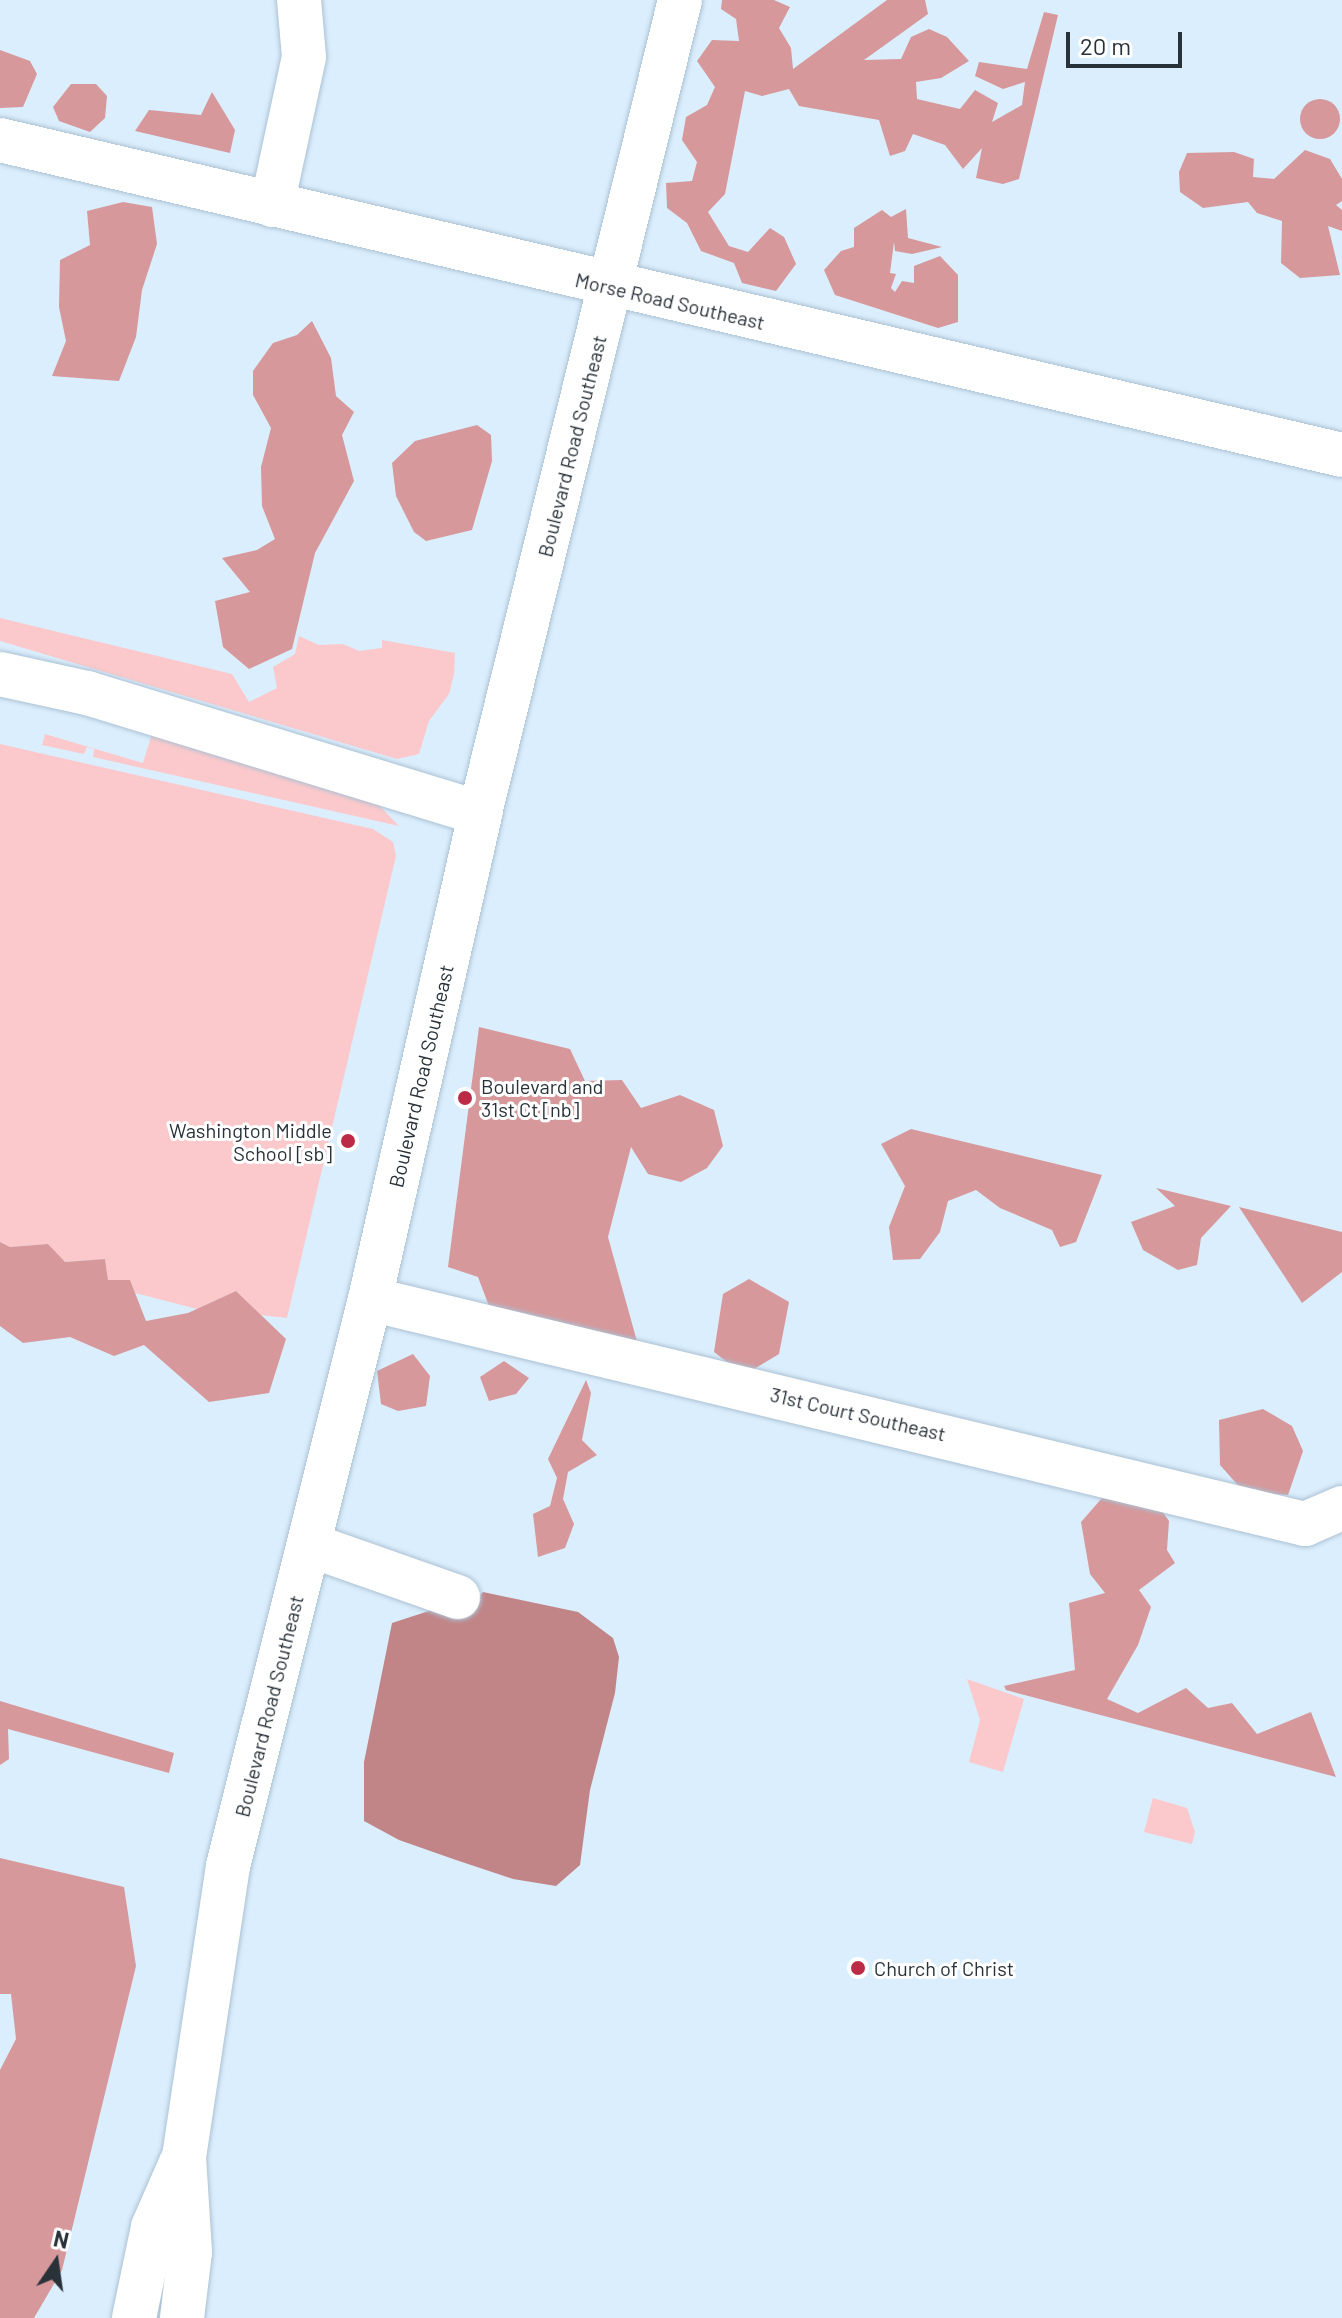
<!DOCTYPE html>
<html>
<head>
<meta charset="utf-8">
<style>
  body { margin:0 }
  #map { position:relative; width:1342px; height:2318px; overflow:hidden; background:#dbeefd; font-family:Barlow,sans-serif }
  div>[style] { position:absolute }
  .green>* { inset:0; background:#fbc9cb }
  .forest>* { inset:0; background:#d6989b }
  .round { border-radius:50% }
  .water>* { inset:0; background:#c18588 }
  .roads { filter:drop-shadow(0 0 2px #abc1d3) drop-shadow(0 0 2px #abc1d3) }
  .minor>* { height:44px; margin:-22px; padding:0 22px; transform-origin:22px; border-radius:22px; background:#fff }
  .dots>* { width:22px; height:22px; translate:-50% -50%; box-sizing:border-box; border:4px solid #fff; border-radius:50% }
  span { translate:-50% -50%; white-space:nowrap; text-align:center; line-height:1.15; -webkit-text-stroke:6px #fff; paint-order:stroke }
  .street-label { font-size:20px; color:#293239 }
  .poi-label { font-size:20px; color:#293239 }
  .left { translate:0 -50%; text-align:left }
  .right { translate:-100% -50%; text-align:right }
  .north { position:absolute; left:16px; top:2222px; width:80px; height:80px; -webkit-text-stroke:6px #fff; paint-order:stroke; rotate:13deg; font-size:22px; font-weight:700; line-height:32px; text-align:center; color:#293239 }
  .north::after { content:''; display:block; margin:auto; width:28px; height:36px; background:#293239; clip-path:polygon(50% 0,100% 100%,50% 72%,0 100%) }
  .scale { position:absolute; left:1066px; top:32px; width:116px; height:36px; box-sizing:border-box; border:4px solid #293239; border-top:0; padding-left:10px; font-size:24px; line-height:28px; white-space:nowrap; color:#293239; -webkit-text-stroke:6px #fff; paint-order:stroke }
</style>
</head>
<body>
<div id="map">
  <div class="green">
    <i style="clip-path:polygon(0 618px,232px 674px,249px 702px,277px 688px,273px 667px,295px 654px,299px 636px,319px 645px,343px 644px,359px 651px,382px 648px,382px 640px,455px 653px,454px 674px,449px 694px,429px 721px,419px 754px,397px 759px,0 641px)"></i>
    <i style="clip-path:polygon(154px 727px,375px 801px,399px 826px,93px 757px,94px 749px,87px 747px,84px 754px,42px 745px,45px 734px,143px 763px)"></i>
    <i style="clip-path:polygon(0 744px,373px 829px,393px 842px,396px 856px,287px 1318px,261px 1315px,236px 1291px,197px 1309px,135px 1293px,130px 1280px,108px 1280px,105px 1259px,64px 1262px,48px 1244px,10px 1247px,0 1242px)"></i>
    <i style="clip-path:polygon(967px 1679px,1024px 1699px,1003px 1772px,969px 1762px,980px 1720px)"></i>
    <i style="clip-path:polygon(1153px 1798px,1187px 1808px,1195px 1832px,1192px 1844px,1144px 1832px)"></i>
  </div>
  <div class="forest">
    <i style="clip-path:polygon(722px 0,774px 0,790px 7px,779px 28px,791px 48px,793px 69px,887px 0,925px 0,928px 14px,864px 60px,901px 59px,911px 37px,929px 29px,947px 37px,969px 61px,941px 78px,916px 82px,917px 99px,960px 109px,975px 90px,998px 103px,992px 122px,1022px 105px,1025px 82px,1003px 89px,975px 76px,979px 62px,1027px 69px,1044px 12px,1058px 15px,1019px 179px,1003px 184px,976px 178px,982px 148px,963px 169px,945px 145px,913px 134px,905px 151px,890px 156px,879px 120px,799px 106px,789px 89px,762px 96px,745px 91px,725px 194px,708px 212px,729px 246px,748px 252px,770px 228px,784px 237px,796px 264px,776px 291px,742px 283px,734px 263px,701px 251px,687px 223px,667px 208px,666px 183px,692px 181px,697px 162px,682px 140px,686px 117px,707px 105px,715px 87px,697px 61px,712px 40px,739px 41px,736px 19px,721px 9px)"></i>
    <i style="clip-path:polygon(0 50px,30px 61px,37px 74px,23px 107px,0 108px)"></i>
    <i style="clip-path:polygon(71px 84px,96px 84px,107px 96px,105px 118px,90px 132px,59px 121px,53px 107px)"></i>
    <i style="clip-path:polygon(212px 92px,235px 130px,230px 153px,135px 131px,149px 110px,201px 115px)"></i>
    <i class="round" style="left:1300px;top:99px;width:40px;height:40px"></i>
    <i style="clip-path:polygon(1305px 150px,1330px 159px,1342px 179px,1342px 201px,1336px 205px,1342px 210px,1342px 231px,1328px 226px,1340px 275px,1300px 278px,1281px 263px,1282px 221px,1257px 213px,1248px 202px,1203px 208px,1180px 192px,1179px 172px,1187px 153px,1234px 152px,1254px 159px,1253px 177px,1274px 179px)"></i>
    <i style="clip-path:polygon(123px 202px,152px 207px,157px 244px,142px 290px,136px 337px,119px 381px,52px 376px,66px 341px,59px 307px,60px 260px,90px 245px,87px 211px)"></i>
    <i style="clip-path:polygon(906px 209px,908px 238px,942px 247px,912px 254px,895px 251px,894px 242px,890px 273px,896px 274px,891px 288px,895px 292px,902px 281px,914px 283px,914px 266px,940px 256px,958px 275px,958px 322px,938px 328px,835px 295px,824px 270px,841px 251px,854px 247px,854px 228px,882px 210px,891px 217px)"></i>
    <i style="clip-path:polygon(312px 321px,331px 358px,336px 396px,354px 412px,342px 435px,354px 481px,315px 553px,292px 649px,249px 669px,223px 647px,215px 601px,250px 592px,222px 558px,257px 550px,275px 539px,262px 506px,261px 467px,271px 428px,253px 395px,253px 371px,273px 343px,297px 335px)"></i>
    <i style="clip-path:polygon(477px 425px,491px 435px,492px 461px,472px 530px,426px 541px,414px 532px,396px 496px,392px 463px,415px 441px)"></i>
    <i style="clip-path:polygon(479px 1027px,570px 1049px,585px 1081px,622px 1080px,641px 1108px,680px 1095px,714px 1110px,723px 1146px,707px 1168px,681px 1182px,648px 1174px,631px 1147px,608px 1237px,638px 1345px,492px 1314px,478px 1277px,448px 1267px)"></i>
    <i style="clip-path:polygon(911px 1129px,1102px 1175px,1076px 1242px,1060px 1247px,1052px 1230px,1000px 1208px,976px 1190px,948px 1201px,940px 1232px,920px 1259px,893px 1260px,889px 1227px,905px 1186px,881px 1144px)"></i>
    <i style="clip-path:polygon(1156px 1188px,1231px 1206px,1201px 1238px,1197px 1265px,1178px 1270px,1143px 1250px,1131px 1222px,1175px 1206px)"></i>
    <i style="clip-path:polygon(1239px 1207px,1342px 1232px,1342px 1272px,1302px 1303px)"></i>
    <i style="clip-path:polygon(0 1242px,10px 1247px,48px 1244px,65px 1262px,105px 1259px,108px 1280px,130px 1280px,146px 1321px,188px 1313px,236px 1291px,286px 1339px,269px 1393px,209px 1402px,144px 1345px,114px 1356px,70px 1337px,23px 1343px,0 1326px)"></i>
    <i style="clip-path:polygon(749px 1279px,789px 1302px,779px 1354px,744px 1375px,714px 1352px,723px 1294px)"></i>
    <i style="clip-path:polygon(413px 1354px,430px 1376px,426px 1406px,398px 1411px,381px 1404px,377px 1371px)"></i>
    <i style="clip-path:polygon(504px 1361px,529px 1378px,516px 1394px,489px 1401px,480px 1377px)"></i>
    <i style="clip-path:polygon(586px 1380px,591px 1393px,582px 1440px,597px 1455px,568px 1472px,563px 1499px,574px 1524px,565px 1548px,538px 1557px,533px 1514px,550px 1506px,557px 1478px,548px 1459px)"></i>
    <i style="clip-path:polygon(1263px 1409px,1292px 1426px,1303px 1451px,1288px 1495px,1244px 1492px,1220px 1465px,1219px 1420px)"></i>
    <i style="clip-path:polygon(1110px 1489px,1147px 1489px,1169px 1521px,1167px 1550px,1175px 1563px,1139px 1590px,1151px 1607px,1138px 1645px,1107px 1699px,1138px 1713px,1186px 1688px,1208px 1708px,1232px 1703px,1257px 1734px,1311px 1712px,1336px 1777px,1006px 1690px,1004px 1686px,1075px 1670px,1069px 1603px,1105px 1593px,1090px 1574px,1081px 1522px)"></i>
    <i style="clip-path:polygon(0 1701px,174px 1753px,169px 1773px,8px 1729px,9px 1759px,0 1765px)"></i>
    <i style="clip-path:polygon(0 1858px,124px 1887px,136px 1966px,62px 2270px,34px 2318px,0 2318px,0 2070px,16px 2039px,11px 1994px,0 1994px)"></i>
  </div>
  <div class="water">
    <i style="clip-path:polygon(483px 1592px,578px 1612px,613px 1638px,619px 1657px,615px 1693px,590px 1790px,580px 1865px,556px 1886px,513px 1879px,456px 1860px,399px 1840px,364px 1821px,364px 1762px,392px 1623px,438px 1608px,465px 1613px)"></i>
  </div>
  <div class="roads">
    <div class="minor">
      <i style="left:0;top:140px;width:1378px;rotate:13.21deg"></i>
      <i style="left:272px;top:205px;width:151px;rotate:-77.8deg"></i>
      <i style="left:304px;top:57px;width:57px;rotate:-95deg"></i>
      <i style="left:0;top:674px;width:89px;rotate:12.3deg"></i>
      <i style="left:87px;top:693px;width:411px;rotate:17deg"></i>
      <i style="left:370px;top:1299px;width:962px;rotate:13.53deg"></i>
      <i style="left:1305px;top:1524px;width:40px;rotate:-23.4deg"></i>
      <i style="left:310px;top:1545px;width:157px;rotate:19.4deg"></i>
      <i style="left:134px;top:2318px;width:93px;rotate:-78.2deg"></i>
      <i style="left:153px;top:2227px;width:70px;rotate:-66.4deg"></i>
      <i style="left:182px;top:2318px;width:66px;rotate:-83.1deg"></i>
      <i style="left:190px;top:2252px;width:95px;rotate:-93.6deg"></i>
      <i style="left:184px;top:2157px;width:294px;rotate:-81.4deg"></i>
      <i style="left:228px;top:1866px;width:585px;rotate:-75.94deg"></i>
      <i style="left:370px;top:1299px;width:498px;rotate:-77.2deg"></i>
      <i style="left:480px;top:813px;width:837px;rotate:-76.18deg"></i>
    </div>
  </div>
  <div class="dots">
    <i style="left:465px;top:1098px;background:#bc2b46"></i>
    <i style="left:348px;top:1141px;background:#bc2b46"></i>
    <i style="left:858px;top:1968px;background:#bc2b46"></i>
  </div>
  <div class="street-label">
    <span style="left:670px;top:301px;rotate:13deg">Morse Road Southeast</span>
    <span style="left:572px;top:446px;rotate:-76deg">Boulevard Road Southeast</span>
    <span style="left:421px;top:1076px;rotate:-77deg">Boulevard Road Southeast</span>
    <span style="left:858px;top:1414px;rotate:13deg">31st Court Southeast</span>
    <span style="left:269px;top:1706px;rotate:-76deg">Boulevard Road Southeast</span>
  </div>
  <div class="poi-label">
    <span class="left" style="left:481px;top:1098px">Boulevard and<br>31st Ct [nb]</span>
    <span class="right" style="left:332px;top:1142px">Washington Middle<br>School [sb]</span>
    <span class="left" style="left:874px;top:1968px">Church of Christ</span>
  </div>
  <div class="north">N</div>
  <div class="scale">20 m</div>
</div>
</body>
</html>
